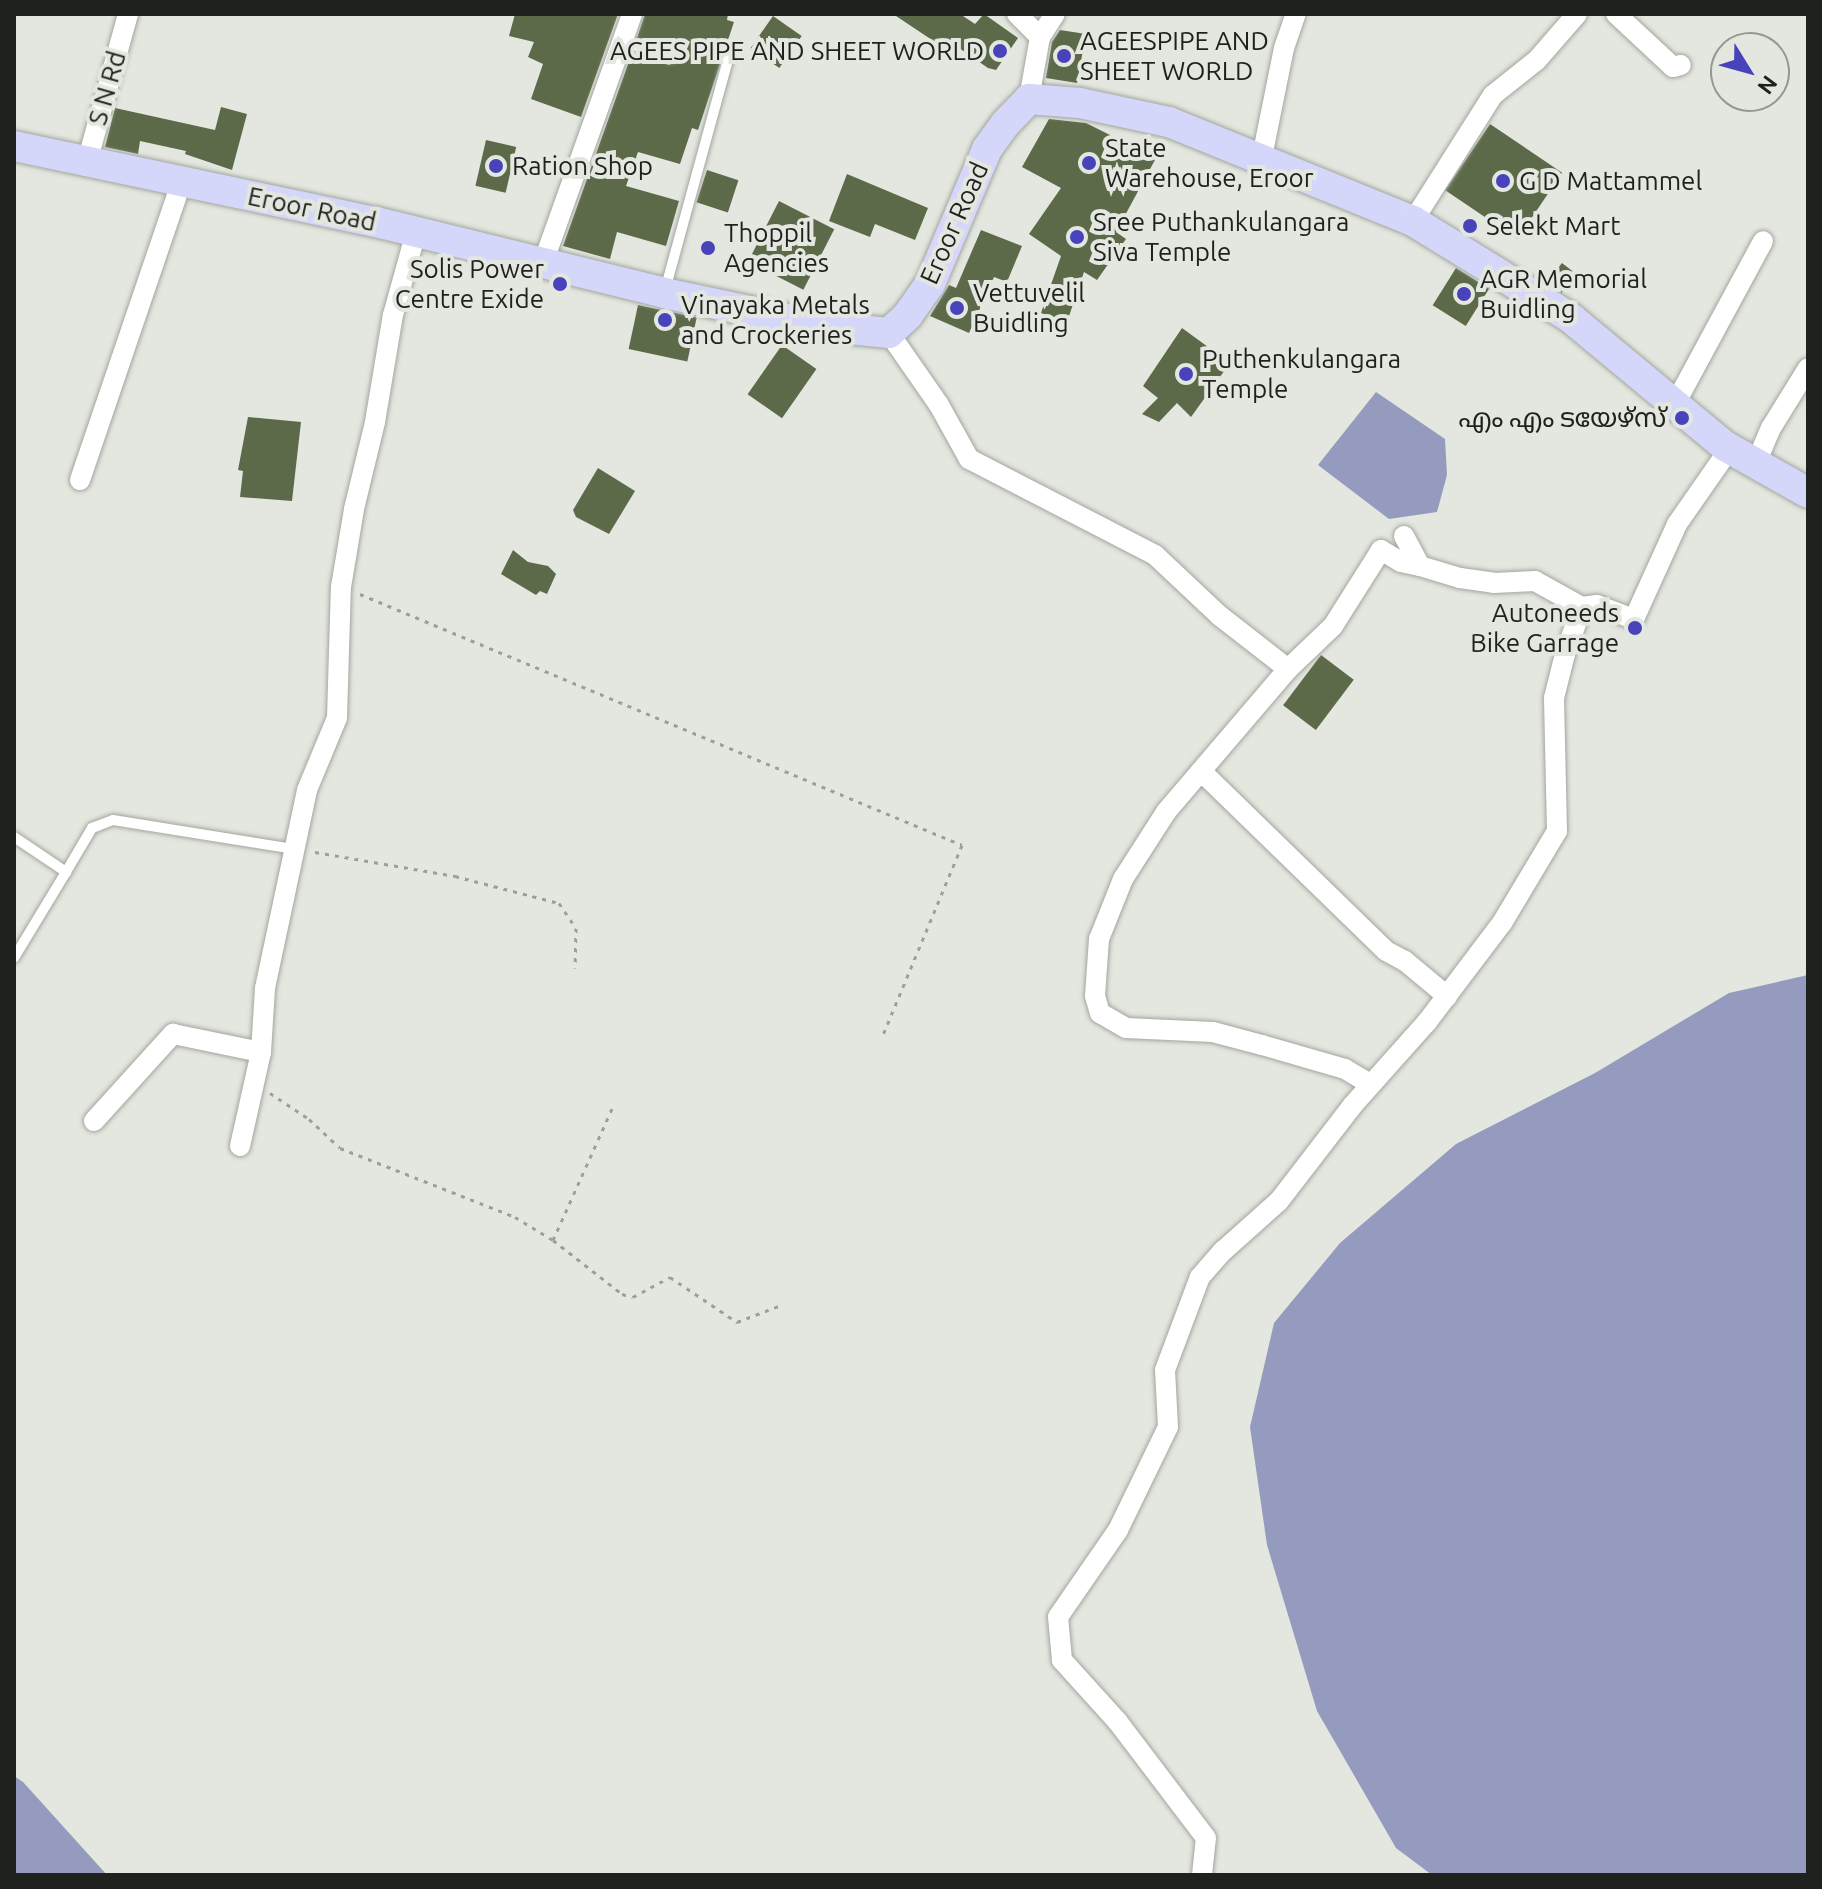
<!DOCTYPE html>
<html>
<head>
<meta charset="utf-8">
<style>
  body { margin:0 }
  #map { position:relative; width:1822px; height:1889px; overflow:hidden; background:#e3e7df; font-family:Ubuntu,"Noto Sans Malayalam",sans-serif }
  div>[style] { position:absolute }
  .water>* { inset:0; background:#959abf }
  .building>* { inset:0; background:#5c6a49; transform-origin:0 0 }
  .path>* { height:3px; margin-top:-1.5px; transform-origin:0; background:repeating-linear-gradient(90deg,#9ca099 0 4px,transparent 0 10px) }
  .roads { filter:drop-shadow(0 0 2px #a3a69f) drop-shadow(0 0 2px #a3a69f) }
  .service>* { height:10px; margin:-5px; padding:0 5px; transform-origin:5px; border-radius:5px; background:#fff }
  .minor>* { height:20px; margin:-10px; padding:0 10px; transform-origin:10px; border-radius:10px; background:#fff }
  .secondary>* { height:30px; margin:-15px; padding:0 15px; transform-origin:15px; border-radius:15px; background:#d5d7fa }
  .dots>* { width:22px; height:22px; translate:-50% -50%; box-sizing:border-box; border:4px solid #e3e7df; border-radius:50% }
  span { translate:-50% -50%; white-space:nowrap; text-align:center; line-height:1.15; -webkit-text-stroke:8px #e3e7df; paint-order:stroke }
  .poi-label { font-size:26px; color:#1f211e }
  .left { translate:0 -50%; text-align:left }
  .right { translate:-100% -50%; text-align:right }
  .street-label { font-size:26px; color:#1f211e }
  .frame { position:absolute; inset:0; border:16px solid #1f211e; pointer-events:none }
  .north { position:absolute; left:1710px; top:32px; width:80px; height:80px; box-sizing:border-box; background:#e3e7df; border:2px solid #959892; border-radius:50%; rotate:127deg; font-size:22px; font-weight:700; line-height:32px; text-align:center; color:#1f211e }
  .north::after { content:''; display:block; margin:auto; width:28px; height:36px; background:#4843ba; clip-path:polygon(50% 0,100% 100%,50% 72%,0 100%) }
</style>
</head>
<body>
<div id="map">
  <div class="water">
    <i style="clip-path:polygon(1376px 392px,1445px 439px,1447px 475px,1437px 512px,1389px 519px,1318px 465px)"></i>
    <i style="clip-path:polygon(1808px 975px,1808px 1875px,1432px 1875px,1396px 1848px,1317px 1711px,1267px 1545px,1250px 1427px,1274px 1323px,1340px 1243px,1456px 1144px,1595px 1073px,1729px 993px)"></i>
    <i style="clip-path:polygon(14px 1776px,23px 1782px,107px 1875px,14px 1875px)"></i>
  </div>
  <div class="building">
    <i style="clip-path:polygon(515px 14px,618px 14px,581px 117px,531px 99px,543px 64px,528px 57px,534px 42px,509px 36px)"></i>
    <i style="clip-path:polygon(645px 14px,728px 14px,727px 20px,734px 22px,698px 130px,692px 128px,680px 164px,638px 152px,626px 186px,679px 201px,666px 246px,617px 232px,610px 259px,563px 246px,632px 53px,669px 65px,678px 60px,674px 50px,637px 38px)"></i>
    <i style="clip-path:polygon(893px 14px,960px 14px,975px 24px,984px 14px,1018px 38px,996px 70px,988px 68px,946px 39px,941px 46px)"></i>
    <i style="left:773px;top:16px;width:35px;height:39px;rotate:35deg"></i>
    <i style="clip-path:polygon(1060px 30px,1086px 34px,1077px 83px,1046px 78px,1052px 42px)"></i>
    <i style="clip-path:polygon(221px 107px,247px 114px,232px 170px,185px 154px,186px 151px,140px 141px,138px 154px,105px 147px,115px 108px,215px 130px)"></i>
    <i style="clip-path:polygon(1049px 119px,1086px 123px,1156px 158px,1116px 232px,1126px 239px,1097px 280px,1084px 272px,1067px 322px,1041px 313px,1061px 256px,1029px 234px,1061px 188px,1022px 167px)"></i>
    <i style="left:1490px;top:124px;width:87px;height:80px;rotate:34deg"></i>
    <i style="left:486px;top:140px;width:31px;height:47px;rotate:13deg"></i>
    <i style="left:707px;top:170px;width:33px;height:34px;rotate:18deg"></i>
    <i style="clip-path:polygon(847px 174px,928px 208px,915px 240px,875px 224px,870px 237px,829px 221px)"></i>
    <i style="left:779px;top:201px;width:62px;height:68px;rotate:27deg"></i>
    <i style="clip-path:polygon(981px 230px,1022px 246px,1007px 282px,994px 277px,969px 333px,930px 316px,949px 285px,956px 288px)"></i>
    <i style="left:1562px;top:263px;width:18px;height:24px;rotate:38deg"></i>
    <i style="left:1456px;top:268px;width:39px;height:44px;rotate:32deg"></i>
    <i style="left:638px;top:305px;width:60px;height:45px;rotate:12deg"></i>
    <i style="clip-path:polygon(1182px 328px,1230px 363px,1191px 417px,1177px 403px,1159px 422px,1142px 414px,1158px 398px,1143px 386px)"></i>
    <i style="left:782px;top:345px;width:42px;height:60px;rotate:35deg"></i>
    <i style="clip-path:polygon(248px 417px,301px 422px,292px 501px,240px 497px,243px 471px,238px 470px)"></i>
    <i style="clip-path:polygon(598px 468px,635px 491px,609px 534px,576px 517px,573px 510px)"></i>
    <i style="clip-path:polygon(513px 550px,528px 562px,548px 566px,556px 574px,547px 594px,540px 591px,536px 595px,501px 574px)"></i>
    <i style="left:1321px;top:655px;width:41px;height:63px;rotate:37deg"></i>
  </div>
  <div class="path">
    <i style="left:360px;top:594px;width:652px;rotate:22.63deg"></i>
    <i style="left:962px;top:845px;width:206px;rotate:112.6deg"></i>
    <i style="left:315px;top:852px;width:142px;rotate:9.7deg"></i>
    <i style="left:455px;top:876px;width:107px;rotate:14.6deg"></i>
    <i style="left:559px;top:903px;width:30px;rotate:56deg"></i>
    <i style="left:576px;top:928px;width:40px;rotate:91.4deg"></i>
    <i style="left:270px;top:1093px;width:47px;rotate:33.7deg"></i>
    <i style="left:309px;top:1119px;width:42px;rotate:43.1deg"></i>
    <i style="left:340px;top:1148px;width:188px;rotate:21.5deg"></i>
    <i style="left:515px;top:1217px;width:44px;rotate:31.2deg"></i>
    <i style="left:553px;top:1240px;width:88px;rotate:38deg"></i>
    <i style="left:622px;top:1294px;width:11px;rotate:15deg"></i>
    <i style="left:633px;top:1297px;width:42px;rotate:-28.4deg"></i>
    <i style="left:670px;top:1277px;width:81px;rotate:33.9deg"></i>
    <i style="left:737px;top:1322px;width:45px;rotate:-20.9deg"></i>
    <i style="left:553px;top:1240px;width:144px;rotate:-65.8deg"></i>
  </div>
  <div class="roads">
    <div class="service">
      <i style="left:622px;top:41px;width:52px;rotate:18.1deg"></i>
      <i style="left:665px;top:290px;width:250px;rotate:-74.7deg"></i>
      <i style="left:14px;top:837px;width:63px;rotate:33.9deg"></i>
      <i style="left:66px;top:872px;width:51px;rotate:-59.4deg"></i>
      <i style="left:92px;top:828px;width:22px;rotate:-21deg"></i>
      <i style="left:113px;top:820px;width:184px;rotate:9.1deg"></i>
      <i style="left:14px;top:958px;width:100px;rotate:-58.8deg"></i>
    </div>
    <div class="minor">
      <i style="left:1017px;top:14px;width:33px;rotate:45deg"></i>
      <i style="left:1040px;top:37px;width:63px;rotate:100.1deg"></i>
      <i style="left:1616px;top:14px;width:78px;rotate:42.9deg"></i>
      <i style="left:1673px;top:67px;width:8px;rotate:-14deg"></i>
      <i style="left:1040px;top:37px;width:27px;rotate:-57deg"></i>
      <i style="left:1262px;top:157px;width:111px;rotate:-78.6deg"></i>
      <i style="left:1284px;top:48px;width:36px;rotate:-71deg"></i>
      <i style="left:87px;top:162px;width:154px;rotate:-74.5deg"></i>
      <i style="left:1413px;top:221px;width:149px;rotate:-57.6deg"></i>
      <i style="left:1493px;top:95px;width:56px;rotate:-38.5deg"></i>
      <i style="left:1537px;top:60px;width:61px;rotate:-49deg"></i>
      <i style="left:543px;top:263px;width:264px;rotate:-70.3deg"></i>
      <i style="left:889px;top:333px;width:88px;rotate:55.2deg"></i>
      <i style="left:939px;top:405px;width:62px;rotate:60.9deg"></i>
      <i style="left:969px;top:459px;width:209px;rotate:27.3deg"></i>
      <i style="left:1155px;top:555px;width:89px;rotate:43.2deg"></i>
      <i style="left:1220px;top:616px;width:86px;rotate:37.9deg"></i>
      <i style="left:1288px;top:669px;width:188px;rotate:130.5deg"></i>
      <i style="left:1166px;top:812px;width:80px;rotate:122.7deg"></i>
      <i style="left:1123px;top:879px;width:65px;rotate:111.8deg"></i>
      <i style="left:1099px;top:939px;width:57px;rotate:94deg"></i>
      <i style="left:1095px;top:996px;width:18px;rotate:74deg"></i>
      <i style="left:1100px;top:1013px;width:30px;rotate:30deg"></i>
      <i style="left:1126px;top:1028px;width:87px;rotate:2.6deg"></i>
      <i style="left:1213px;top:1032px;width:51px;rotate:14.9deg"></i>
      <i style="left:1262px;top:1045px;width:86px;rotate:16.1deg"></i>
      <i style="left:1345px;top:1069px;width:29px;rotate:31deg"></i>
      <i style="left:1675px;top:404px;width:185px;rotate:-61.6deg"></i>
      <i style="left:1756px;top:463px;width:38px;rotate:-67deg"></i>
      <i style="left:1771px;top:428px;width:70px;rotate:-58.3deg"></i>
      <i style="left:80px;top:480px;width:316px;rotate:-71.2deg"></i>
      <i style="left:1404px;top:536px;width:34px;rotate:62deg"></i>
      <i style="left:1420px;top:566px;width:42px;rotate:16.7deg"></i>
      <i style="left:1460px;top:578px;width:34px;rotate:8deg"></i>
      <i style="left:1494px;top:583px;width:41px;rotate:-2.8deg"></i>
      <i style="left:1535px;top:581px;width:54px;rotate:29deg"></i>
      <i style="left:1288px;top:669px;width:62px;rotate:-43.7deg"></i>
      <i style="left:1333px;top:626px;width:90px;rotate:-57.7deg"></i>
      <i style="left:1381px;top:550px;width:23px;rotate:31deg"></i>
      <i style="left:1401px;top:562px;width:19px;rotate:12deg"></i>
      <i style="left:1201px;top:771px;width:258px;rotate:44.2deg"></i>
      <i style="left:1386px;top:951px;width:21px;rotate:28deg"></i>
      <i style="left:1405px;top:961px;width:55px;rotate:39.8deg"></i>
      <i style="left:94px;top:1121px;width:118px;rotate:-47.8deg"></i>
      <i style="left:173px;top:1034px;width:90px;rotate:11.6deg"></i>
      <i style="left:240px;top:1146px;width:96px;rotate:-77.4deg"></i>
      <i style="left:261px;top:1052px;width:64px;rotate:-86.4deg"></i>
      <i style="left:265px;top:988px;width:202px;rotate:-78deg"></i>
      <i style="left:307px;top:790px;width:78px;rotate:-67.4deg"></i>
      <i style="left:337px;top:718px;width:131px;rotate:-88.3deg"></i>
      <i style="left:341px;top:587px;width:79px;rotate:-80.5deg"></i>
      <i style="left:354px;top:509px;width:89px;rotate:-76.4deg"></i>
      <i style="left:375px;top:422px;width:109px;rotate:-80.5deg"></i>
      <i style="left:393px;top:315px;width:86px;rotate:-74.5deg"></i>
      <i style="left:1202px;top:1875px;width:37px;rotate:-84deg"></i>
      <i style="left:1206px;top:1838px;width:146px;rotate:-127.2deg"></i>
      <i style="left:1118px;top:1722px;width:84px;rotate:-132.1deg"></i>
      <i style="left:1062px;top:1660px;width:43px;rotate:-95.3deg"></i>
      <i style="left:1058px;top:1617px;width:106px;rotate:-55.4deg"></i>
      <i style="left:1118px;top:1530px;width:114px;rotate:-64.1deg"></i>
      <i style="left:1168px;top:1427px;width:57px;rotate:-93deg"></i>
      <i style="left:1165px;top:1370px;width:99px;rotate:-69.4deg"></i>
      <i style="left:1200px;top:1277px;width:35px;rotate:-49deg"></i>
      <i style="left:1223px;top:1251px;width:75px;rotate:-41.8deg"></i>
      <i style="left:1279px;top:1201px;width:121px;rotate:-52.4deg"></i>
      <i style="left:1353px;top:1105px;width:111px;rotate:-48.3deg"></i>
      <i style="left:1427px;top:1022px;width:124px;rotate:-52.9deg"></i>
      <i style="left:1502px;top:923px;width:107px;rotate:-59.1deg"></i>
      <i style="left:1557px;top:831px;width:133px;rotate:-91.3deg"></i>
      <i style="left:1554px;top:698px;width:45px;rotate:-76deg"></i>
      <i style="left:1565px;top:654px;width:50px;rotate:-70.1deg"></i>
      <i style="left:1582px;top:607px;width:15px;rotate:-8deg"></i>
      <i style="left:1597px;top:605px;width:40px;rotate:21deg"></i>
      <i style="left:1634px;top:619px;width:104px;rotate:-65.6deg"></i>
      <i style="left:1677px;top:524px;width:93px;rotate:-55.1deg"></i>
    </div>
    <div class="secondary">
      <i style="left:14px;top:146px;width:370px;rotate:11.9deg"></i>
      <i style="left:376px;top:222px;width:297px;rotate:13.8deg"></i>
      <i style="left:664px;top:293px;width:160px;rotate:11.9deg"></i>
      <i style="left:821px;top:326px;width:68px;rotate:5.9deg"></i>
      <i style="left:889px;top:333px;width:26px;rotate:-43deg"></i>
      <i style="left:908px;top:315px;width:38px;rotate:-55deg"></i>
      <i style="left:930px;top:284px;width:147px;rotate:-67.1deg"></i>
      <i style="left:987px;top:149px;width:31px;rotate:-54deg"></i>
      <i style="left:1005px;top:124px;width:35px;rotate:-46deg"></i>
      <i style="left:1029px;top:99px;width:51px;rotate:4.5deg"></i>
      <i style="left:1080px;top:103px;width:91px;rotate:12.1deg"></i>
      <i style="left:1169px;top:122px;width:263px;rotate:22.1deg"></i>
      <i style="left:1413px;top:221px;width:187px;rotate:31.6deg"></i>
      <i style="left:1572px;top:319px;width:199px;rotate:39.7deg"></i>
      <i style="left:1725px;top:446px;width:95px;rotate:29.5deg"></i>
    </div>
  </div>
  <div class="dots">
    <i style="left:1000px;top:51px;background:#4843ba"></i>
    <i style="left:1064px;top:56px;background:#4843ba"></i>
    <i style="left:1089px;top:163px;background:#4843ba"></i>
    <i style="left:496px;top:166px;background:#4843ba"></i>
    <i style="left:1503px;top:181px;background:#4843ba"></i>
    <i style="left:1470px;top:226px;background:#4843ba"></i>
    <i style="left:1077px;top:237px;background:#4843ba"></i>
    <i style="left:708px;top:248px;background:#4843ba"></i>
    <i style="left:560px;top:284px;background:#4843ba"></i>
    <i style="left:1464px;top:294px;background:#4843ba"></i>
    <i style="left:957px;top:308px;background:#4843ba"></i>
    <i style="left:665px;top:320px;background:#4843ba"></i>
    <i style="left:1186px;top:374px;background:#4843ba"></i>
    <i style="left:1682px;top:418px;background:#4843ba"></i>
    <i style="left:1635px;top:628px;background:#4843ba"></i>
  </div>
  <div class="poi-label">
    <span class="left" style="left:1080px;top:56px">AGEESPIPE AND<br>SHEET WORLD</span>
    <span class="right" style="left:984px;top:51px">AGEES PIPE AND SHEET WORLD</span>
    <span class="left" style="left:1105px;top:163px">State<br>Warehouse, Eroor</span>
    <span class="left" style="left:512px;top:166px">Ration Shop</span>
    <span class="left" style="left:1519px;top:181px">G D Mattammel</span>
    <span class="left" style="left:1093px;top:237px">Sree Puthankulangara<br>Siva Temple</span>
    <span class="left" style="left:1486px;top:226px">Selekt Mart</span>
    <span class="left" style="left:724px;top:248px">Thoppil<br>Agencies</span>
    <span class="right" style="left:544px;top:284px">Solis Power<br>Centre Exide</span>
    <span class="left" style="left:1480px;top:294px">AGR Memorial<br>Buidling</span>
    <span class="left" style="left:973px;top:308px">Vettuvelil<br>Buidling</span>
    <span class="left" style="left:681px;top:320px">Vinayaka Metals<br>and Crockeries</span>
    <span class="left" style="left:1202px;top:374px">Puthenkulangara<br>Temple</span>
    <span class="right" style="left:1666px;top:418px">എം എം ടയേഴ്‌സ്</span>
    <span class="right" style="left:1619px;top:628px">Autoneeds<br>Bike Garrage</span>
  </div>
  <div class="street-label">
    <span style="left:107px;top:88px;rotate:-74deg">S N Rd</span>
    <span style="left:312px;top:209px;rotate:12deg">Eroor Road</span>
    <span style="left:954px;top:223px;rotate:-66deg">Eroor Road</span>
  </div>
  <div class="frame"></div>
  <div class="north">N</div>
</div>
</body>
</html>
